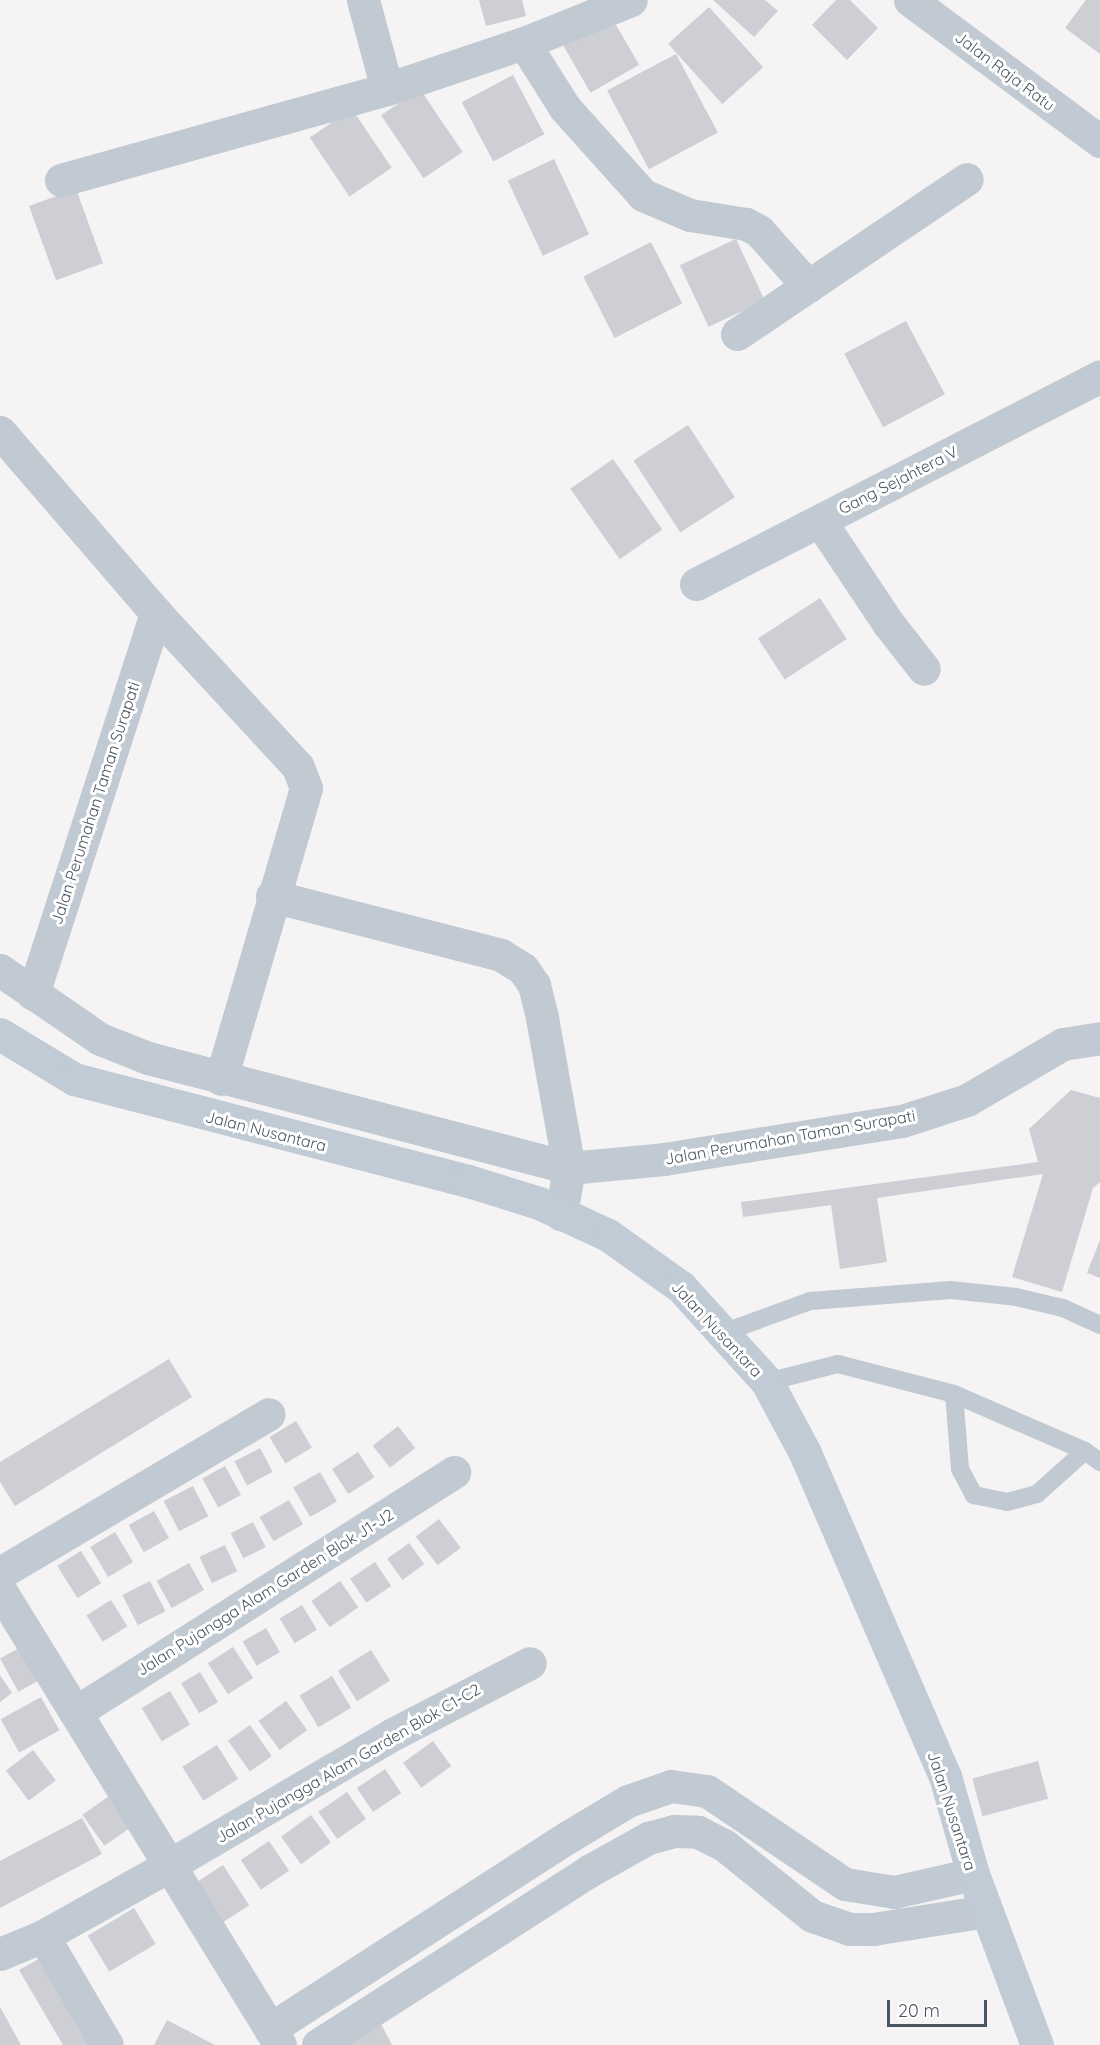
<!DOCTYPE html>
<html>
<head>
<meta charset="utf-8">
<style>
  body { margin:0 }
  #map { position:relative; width:1100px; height:2045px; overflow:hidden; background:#f5f3f3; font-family:Quicksand,sans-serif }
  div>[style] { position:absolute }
  .building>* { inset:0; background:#cdcfd5; transform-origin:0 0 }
  .lane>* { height:18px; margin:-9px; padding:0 9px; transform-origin:9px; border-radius:9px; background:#c1cad2 }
  .street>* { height:33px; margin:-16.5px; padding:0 16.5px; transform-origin:16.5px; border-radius:16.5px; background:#c1cad2 }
  .secondary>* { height:33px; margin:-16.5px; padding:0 16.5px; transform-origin:16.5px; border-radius:16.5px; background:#c1cbd6 }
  span { translate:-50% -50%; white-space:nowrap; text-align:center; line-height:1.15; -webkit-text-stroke:6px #fff; paint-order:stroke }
  .street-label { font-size:16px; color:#4a5661 }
  .scale { position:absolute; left:887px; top:2000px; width:100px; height:27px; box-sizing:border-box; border:3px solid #4a5661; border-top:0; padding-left:8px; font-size:18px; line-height:21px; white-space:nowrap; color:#4a5661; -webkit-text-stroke:4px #fff; paint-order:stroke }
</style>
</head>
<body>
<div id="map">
  <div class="building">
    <i style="clip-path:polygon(479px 0,522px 0,526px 16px,486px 26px)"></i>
    <i style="clip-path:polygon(713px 0,765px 0,778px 11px,754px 37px)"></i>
    <i style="clip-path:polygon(836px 0,850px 0,878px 28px,847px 60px,812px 25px)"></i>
    <i style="clip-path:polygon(1086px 0,1100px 0,1100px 54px,1065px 28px)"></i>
    <i style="left:709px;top:7px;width:81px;height:55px;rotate:48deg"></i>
    <i style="left:608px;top:11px;width:62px;height:56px;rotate:60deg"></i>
    <i style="left:676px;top:54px;width:89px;height:78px;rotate:62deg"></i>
    <i style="left:513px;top:75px;width:67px;height:58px;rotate:62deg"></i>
    <i style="left:420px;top:89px;width:76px;height:47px;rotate:56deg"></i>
    <i style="left:352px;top:109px;width:71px;height:51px;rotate:56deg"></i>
    <i style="left:554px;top:159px;width:83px;height:51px;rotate:65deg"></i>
    <i style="left:76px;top:189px;width:79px;height:50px;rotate:70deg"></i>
    <i style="left:736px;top:239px;width:68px;height:62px;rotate:65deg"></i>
    <i style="left:651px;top:242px;width:69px;height:76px;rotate:63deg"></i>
    <i style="left:906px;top:321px;width:83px;height:70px;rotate:62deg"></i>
    <i style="left:688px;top:425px;width:86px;height:65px;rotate:57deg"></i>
    <i style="left:613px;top:459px;width:86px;height:52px;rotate:55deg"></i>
    <i style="left:820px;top:598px;width:49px;height:74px;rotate:57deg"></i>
    <i style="clip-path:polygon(1071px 1090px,1100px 1098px,1100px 1182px,1093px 1188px,1062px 1292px,1012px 1277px,1043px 1174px,877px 1198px,887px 1262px,840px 1269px,831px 1205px,743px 1217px,741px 1202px,1038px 1162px,1029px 1129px)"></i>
    <i style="clip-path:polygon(1100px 1240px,1100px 1278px,1087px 1273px)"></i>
    <i style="clip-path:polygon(169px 1359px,192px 1397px,15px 1506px,0 1482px,0 1462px)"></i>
    <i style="left:296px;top:1421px;width:31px;height:31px;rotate:59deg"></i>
    <i style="left:398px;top:1426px;width:28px;height:32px;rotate:52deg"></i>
    <i style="left:260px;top:1448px;width:27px;height:29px;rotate:62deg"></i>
    <i style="left:358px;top:1452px;width:30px;height:31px;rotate:57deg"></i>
    <i style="left:225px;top:1466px;width:33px;height:26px;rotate:61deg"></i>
    <i style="left:320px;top:1472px;width:34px;height:31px;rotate:60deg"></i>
    <i style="left:193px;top:1486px;width:34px;height:33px;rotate:63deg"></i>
    <i style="left:289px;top:1500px;width:28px;height:34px;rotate:60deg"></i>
    <i style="left:154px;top:1511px;width:31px;height:29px;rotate:61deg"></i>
    <i style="left:439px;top:1519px;width:36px;height:29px;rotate:53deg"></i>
    <i style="left:253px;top:1522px;width:28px;height:25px;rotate:63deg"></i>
    <i style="left:115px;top:1532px;width:35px;height:29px;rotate:59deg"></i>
    <i style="left:409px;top:1543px;width:26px;height:27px;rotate:54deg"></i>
    <i style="left:225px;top:1545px;width:29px;height:28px;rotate:65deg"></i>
    <i style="left:81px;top:1551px;width:38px;height:28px;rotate:58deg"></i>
    <i style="left:375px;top:1562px;width:29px;height:30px;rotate:56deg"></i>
    <i style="left:189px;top:1563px;width:31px;height:37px;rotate:61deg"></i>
    <i style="left:150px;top:1581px;width:34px;height:31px;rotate:63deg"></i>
    <i style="left:340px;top:1581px;width:32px;height:35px;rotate:55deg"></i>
    <i style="left:111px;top:1600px;width:31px;height:29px;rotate:58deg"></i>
    <i style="left:302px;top:1605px;width:29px;height:26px;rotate:59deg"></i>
    <i style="left:266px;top:1628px;width:28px;height:27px;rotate:60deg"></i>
    <i style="left:28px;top:1643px;width:38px;height:32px;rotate:61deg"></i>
    <i style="left:233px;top:1647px;width:37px;height:30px;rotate:57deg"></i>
    <i style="left:371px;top:1650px;width:36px;height:39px;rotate:58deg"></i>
    <i style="left:200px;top:1672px;width:35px;height:22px;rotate:59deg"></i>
    <i style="clip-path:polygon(0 1675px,12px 1693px,0 1702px)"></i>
    <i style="left:332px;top:1676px;width:37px;height:38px;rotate:59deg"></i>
    <i style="left:170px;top:1691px;width:39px;height:33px;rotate:59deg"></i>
    <i style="left:41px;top:1697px;width:38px;height:46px;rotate:61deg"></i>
    <i style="left:286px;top:1701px;width:36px;height:34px;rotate:54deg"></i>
    <i style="left:250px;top:1725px;width:38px;height:27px;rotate:55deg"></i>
    <i style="left:433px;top:1741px;width:31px;height:37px;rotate:54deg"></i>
    <i style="left:217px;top:1745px;width:40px;height:41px;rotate:58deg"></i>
    <i style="left:33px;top:1750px;width:38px;height:34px;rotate:53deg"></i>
    <i style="left:1038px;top:1761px;width:39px;height:68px;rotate:75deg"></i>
    <i style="left:385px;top:1769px;width:29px;height:34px;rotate:56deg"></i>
    <i style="left:347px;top:1792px;width:33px;height:35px;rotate:55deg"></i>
    <i style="left:112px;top:1794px;width:38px;height:36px;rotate:55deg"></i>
    <i style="left:311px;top:1815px;width:34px;height:37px;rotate:54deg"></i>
    <i style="clip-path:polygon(82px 1818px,102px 1854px,0 1908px,0 1861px)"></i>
    <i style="left:269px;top:1841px;width:36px;height:34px;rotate:56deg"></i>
    <i style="left:223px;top:1865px;width:48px;height:40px;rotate:57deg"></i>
    <i style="left:134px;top:1908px;width:42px;height:54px;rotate:59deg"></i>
    <i style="clip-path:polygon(44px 1956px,96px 2045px,63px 2045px,19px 1970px)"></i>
    <i style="clip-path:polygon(0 2007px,4px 2014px,21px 2045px,0 2045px)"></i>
    <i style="clip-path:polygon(167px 2020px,215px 2045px,154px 2045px)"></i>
    <i style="clip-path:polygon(381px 2024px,392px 2045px,342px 2045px)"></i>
  </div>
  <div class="lane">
    <i style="left:725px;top:1332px;width:90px;rotate:-20deg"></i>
    <i style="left:810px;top:1301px;width:141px;rotate:-4.5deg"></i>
    <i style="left:951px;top:1290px;width:65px;rotate:6.1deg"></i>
    <i style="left:1016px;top:1297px;width:48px;rotate:13.2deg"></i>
    <i style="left:1063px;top:1308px;width:41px;rotate:24.7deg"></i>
    <i style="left:767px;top:1382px;width:73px;rotate:-14.2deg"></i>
    <i style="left:838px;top:1364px;width:120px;rotate:14.5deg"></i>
    <i style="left:954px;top:1394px;width:143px;rotate:23.5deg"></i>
    <i style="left:1085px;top:1451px;width:19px;rotate:36deg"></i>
    <i style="left:954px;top:1394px;width:75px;rotate:85.4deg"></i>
    <i style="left:960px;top:1469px;width:30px;rotate:62deg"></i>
    <i style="left:974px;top:1495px;width:34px;rotate:12deg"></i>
    <i style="left:1007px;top:1502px;width:31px;rotate:-15deg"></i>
    <i style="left:1037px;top:1494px;width:64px;rotate:-41.9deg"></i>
  </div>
  <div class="street">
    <i style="left:363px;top:0;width:92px;rotate:74.9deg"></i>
    <i style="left:910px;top:0;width:237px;rotate:36.6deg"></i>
    <i style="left:524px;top:43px;width:77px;rotate:57.8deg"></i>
    <i style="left:565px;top:108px;width:117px;rotate:48.1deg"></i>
    <i style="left:643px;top:195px;width:51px;rotate:23.1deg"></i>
    <i style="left:690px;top:215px;width:57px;rotate:9.1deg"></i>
    <i style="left:746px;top:224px;width:15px;rotate:28deg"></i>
    <i style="left:759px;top:231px;width:74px;rotate:48.3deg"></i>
    <i style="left:61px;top:180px;width:338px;rotate:-15.6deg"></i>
    <i style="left:387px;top:89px;width:145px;rotate:-18.6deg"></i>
    <i style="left:524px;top:43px;width:115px;rotate:-21.9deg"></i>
    <i style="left:737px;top:334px;width:277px;rotate:-34deg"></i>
    <i style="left:0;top:432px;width:239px;rotate:49.2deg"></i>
    <i style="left:156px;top:613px;width:209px;rotate:47.3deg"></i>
    <i style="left:298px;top:767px;width:22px;rotate:69deg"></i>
    <i style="left:306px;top:788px;width:303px;rotate:106.3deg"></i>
    <i style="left:820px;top:521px;width:123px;rotate:56.3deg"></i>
    <i style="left:888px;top:623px;width:58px;rotate:52deg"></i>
    <i style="left:696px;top:584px;width:454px;rotate:-27.2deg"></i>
    <i style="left:272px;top:896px;width:236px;rotate:14.4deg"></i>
    <i style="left:501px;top:955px;width:26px;rotate:32deg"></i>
    <i style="left:523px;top:969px;width:19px;rotate:55deg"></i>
    <i style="left:534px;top:985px;width:34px;rotate:76deg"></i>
    <i style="left:542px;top:1018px;width:152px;rotate:79.8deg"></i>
    <i style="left:569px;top:1168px;width:47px;rotate:99.9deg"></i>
    <i style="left:0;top:970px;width:121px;rotate:34.6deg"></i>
    <i style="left:100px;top:1039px;width:52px;rotate:21.6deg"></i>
    <i style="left:148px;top:1058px;width:435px;rotate:14.6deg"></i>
    <i style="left:569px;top:1168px;width:95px;rotate:-5.4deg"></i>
    <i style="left:664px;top:1159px;width:241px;rotate:-9.1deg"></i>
    <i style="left:902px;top:1121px;width:68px;rotate:-17.9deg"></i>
    <i style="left:967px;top:1100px;width:111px;rotate:-30.3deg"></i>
    <i style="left:1063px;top:1044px;width:37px;rotate:-9deg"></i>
    <i style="left:33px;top:994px;width:400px;rotate:-72.1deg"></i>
    <i style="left:0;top:1573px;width:312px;rotate:-30.6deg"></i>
    <i style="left:0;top:1590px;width:534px;rotate:58.39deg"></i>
    <i style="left:76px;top:1712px;width:448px;rotate:-32.4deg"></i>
    <i style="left:43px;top:1936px;width:126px;rotate:59.6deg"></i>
    <i style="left:0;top:1954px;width:47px;rotate:-22.7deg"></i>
    <i style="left:43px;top:1936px;width:143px;rotate:-29.2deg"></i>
    <i style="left:168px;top:1866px;width:261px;rotate:-30.4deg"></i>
    <i style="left:393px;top:1734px;width:154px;rotate:-27.4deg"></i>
    <i style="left:270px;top:2029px;width:354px;rotate:-32.8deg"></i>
    <i style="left:568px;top:1837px;width:70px;rotate:-31deg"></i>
    <i style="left:628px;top:1801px;width:46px;rotate:-19.2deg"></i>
    <i style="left:671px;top:1786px;width:36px;rotate:8deg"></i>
    <i style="left:707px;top:1791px;width:166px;rotate:34deg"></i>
    <i style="left:845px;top:1884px;width:50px;rotate:9.3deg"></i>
    <i style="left:894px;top:1892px;width:81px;rotate:-12.8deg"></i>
    <i style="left:318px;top:2045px;width:322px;rotate:-32.7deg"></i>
    <i style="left:589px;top:1871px;width:68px;rotate:-29.2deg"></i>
    <i style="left:648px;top:1838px;width:28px;rotate:-15deg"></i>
    <i style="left:675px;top:1831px;width:23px;rotate:2deg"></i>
    <i style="left:698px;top:1832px;width:29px;rotate:27deg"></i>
    <i style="left:724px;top:1845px;width:113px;rotate:38.9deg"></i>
    <i style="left:812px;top:1916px;width:39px;rotate:19deg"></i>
    <i style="left:849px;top:1929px;width:24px"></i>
    <i style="left:873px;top:1929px;width:115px;rotate:-9deg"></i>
  </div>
  <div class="secondary">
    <i style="left:0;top:1034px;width:87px;rotate:31.3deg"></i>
    <i style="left:74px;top:1079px;width:407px;rotate:14.5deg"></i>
    <i style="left:468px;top:1181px;width:74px;rotate:17.2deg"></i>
    <i style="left:539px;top:1203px;width:76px;rotate:24.9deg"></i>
    <i style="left:608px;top:1235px;width:90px;rotate:35.5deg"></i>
    <i style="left:681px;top:1287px;width:128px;rotate:47.8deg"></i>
    <i style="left:767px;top:1382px;width:81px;rotate:61.8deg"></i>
    <i style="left:805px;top:1453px;width:352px;rotate:66.6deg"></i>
    <i style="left:945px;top:1776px;width:102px;rotate:74.1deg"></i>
    <i style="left:973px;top:1874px;width:183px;rotate:69.5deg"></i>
  </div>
  <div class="street-label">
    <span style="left:1005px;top:71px;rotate:37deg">Jalan Raja Ratu</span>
    <span style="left:898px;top:480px;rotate:-27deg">Gang Sejahtera V</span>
    <span style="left:95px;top:803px;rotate:-72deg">Jalan Perumahan Taman Surapati</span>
    <span style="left:266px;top:1131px;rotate:14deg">Jalan Nusantara</span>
    <span style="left:790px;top:1137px;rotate:-10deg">Jalan Perumahan Taman Surapati</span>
    <span style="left:717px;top:1329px;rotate:47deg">Jalan Nusantara</span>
    <span style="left:265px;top:1592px;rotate:-32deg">Jalan Pujangga Alam Garden Blok J1-J2</span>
    <span style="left:348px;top:1763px;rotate:-30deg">Jalan Pujangga Alam Garden Blok C1-C2</span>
    <span style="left:952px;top:1811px;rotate:72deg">Jalan Nusantara</span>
  </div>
  <div class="scale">20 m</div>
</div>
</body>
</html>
